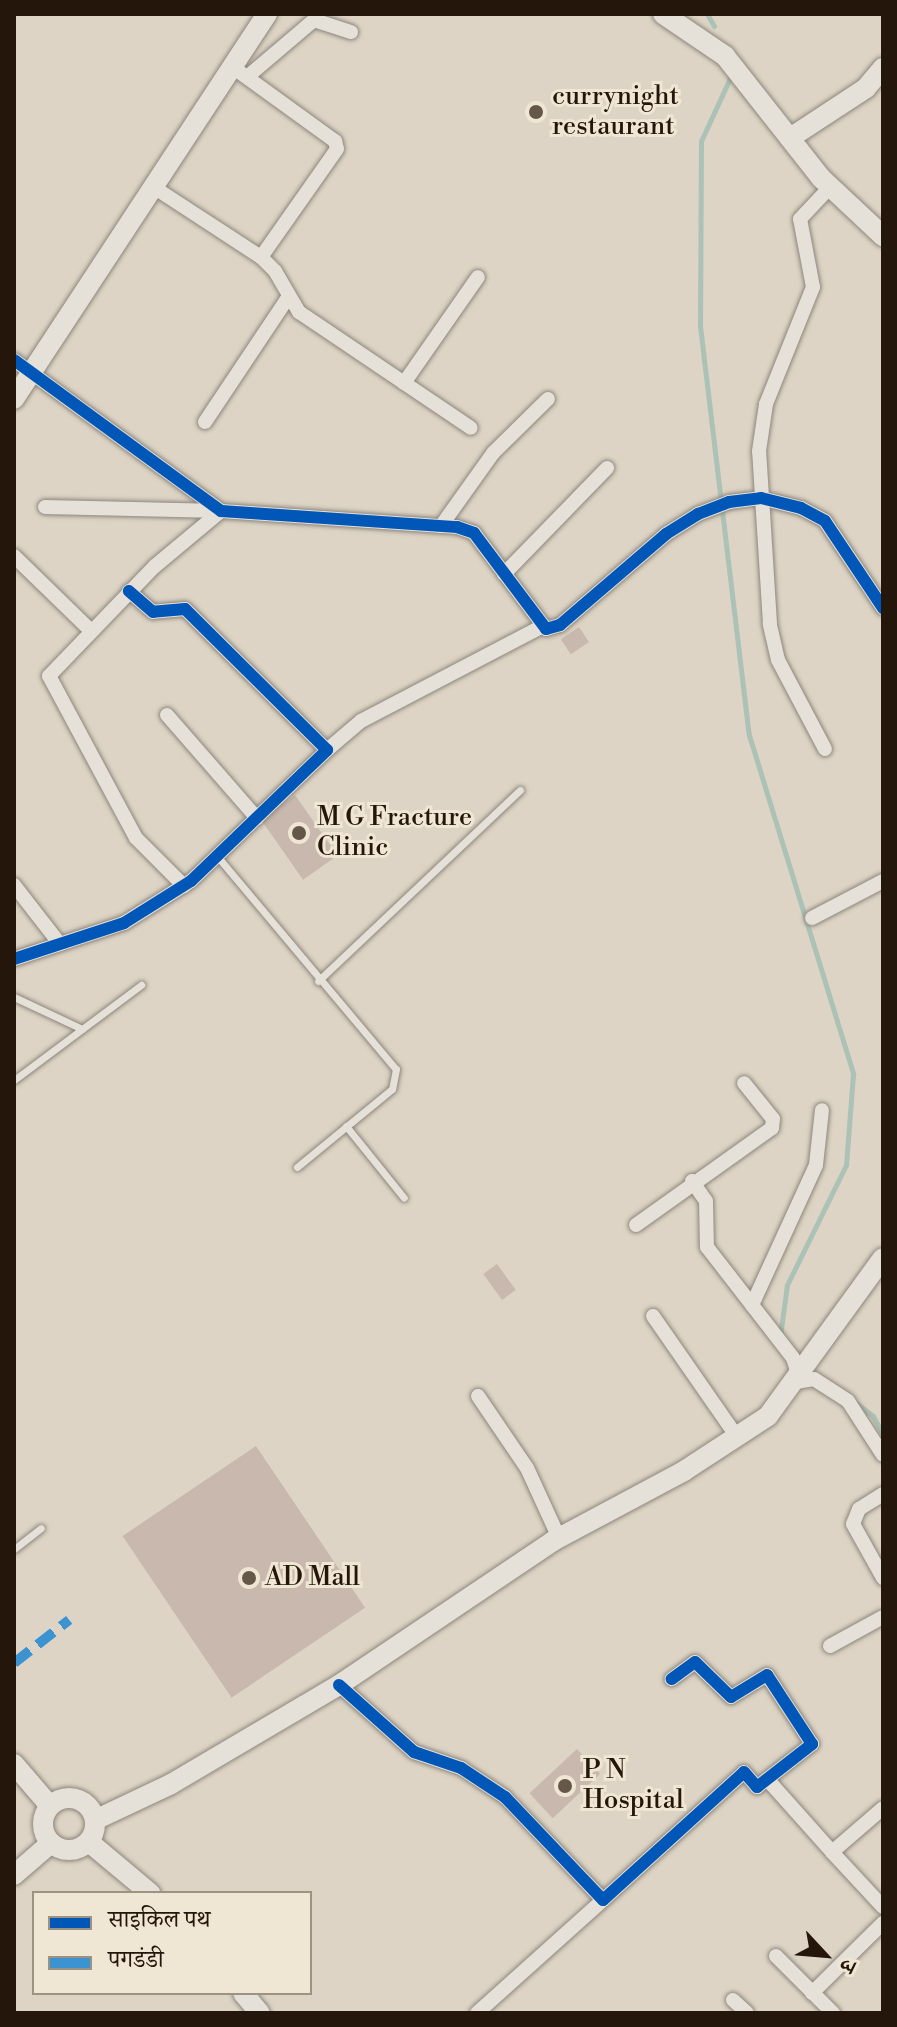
<!DOCTYPE html>
<html>
<head>
<meta charset="utf-8">
<style>
  body { margin:0 }
  #map { position:relative; width:897px; height:2027px; overflow:hidden; background:#ddd4c5; font-family:"Libre Bodoni","Noto Serif Devanagari",serif }
  div>[style] { position:absolute }
  .stream>* { height:5px; margin:-2.5px; padding:0 2.5px; transform-origin:2.5px; border-radius:2.5px; background:#acc2b6 }
  .building>* { inset:0; background:#c8b8ae; transform-origin:0 0 }
  .roads { filter:drop-shadow(0 0 2px #8d867c) drop-shadow(0 0 2px #8d867c) }
  .lane>* { height:7px; margin:-3.5px; padding:0 3.5px; transform-origin:3.5px; border-radius:3.5px; background:#e5e1d9 }
  .street>* { height:14px; margin:-7px; padding:0 7px; transform-origin:7px; border-radius:7px; background:#e5e1d9 }
  .secondary>* { height:20px; margin:-10px; padding:0 10px; transform-origin:10px; border-radius:10px; background:#e5e1d9 }
  .secondary>.ring { margin:-10px; padding:0; box-sizing:content-box; background:none; border:20px solid #e5e1d9; border-radius:50% }
  .quiet>* { height:10px; margin-top:-5px; transform-origin:0; background:repeating-linear-gradient(90deg,#3b93d2 0 20px,transparent 0 30px) }
  .cycleway>* { height:12px; margin:-6px; padding:0 6px; transform-origin:6px; border-radius:6px; background:#0057b8 }
  .dots>* { width:22px; height:22px; translate:-50% -50%; box-sizing:border-box; border:4px solid #efe6d3; border-radius:50% }
  span { translate:-50% -50%; white-space:nowrap; text-align:center; line-height:1.15; -webkit-text-stroke:6px #efe6d3; paint-order:stroke }
  .poi-label { font-size:26px; color:#24160a }
  .left { translate:0 -50%; text-align:left }
  .frame { position:absolute; inset:0; border:16px solid #24160a; pointer-events:none }
  .legend { position:absolute; left:32px; top:1891px; width:280px; height:104px; box-sizing:border-box; background:#efe6d3; border:2px solid #9e9383; margin:0; padding:10px 14px; list-style:none; font-size:24px; color:#24160a }
  .legend li { display:flex; align-items:center; gap:16px; height:40px }
  .legend b { width:40px; border:2px solid #9e9383 }
  .north { position:absolute; left:785px; top:1915px; width:80px; height:80px; -webkit-text-stroke:6px #efe6d3; paint-order:stroke; rotate:116deg; font-size:22px; font-weight:700; line-height:32px; text-align:center; color:#24160a }
  .north::after { content:''; display:block; margin:auto; width:28px; height:36px; background:#24160a; clip-path:polygon(50% 0,100% 100%,50% 72%,0 100%) }
</style>
</head>
<body>
<div id="map">
  <div class="stream">
    <i style="left:707px;top:14px;width:14px;rotate:60deg"></i>
    <i style="left:730px;top:78px;width:69px;rotate:114.7deg"></i>
    <i style="left:701px;top:141px;width:185px;rotate:90.3deg"></i>
    <i style="left:700px;top:326px;width:412px;rotate:83.2deg"></i>
    <i style="left:749px;top:735px;width:355px;rotate:72.9deg"></i>
    <i style="left:853px;top:1074px;width:91px;rotate:94.4deg"></i>
    <i style="left:846px;top:1165px;width:134px;rotate:116.2deg"></i>
    <i style="left:787px;top:1285px;width:51px;rotate:97.8deg"></i>
    <i style="left:856px;top:1403px;width:21px;rotate:37deg"></i>
    <i style="left:873px;top:1416px;width:21px;rotate:62deg"></i>
  </div>
  <div class="building">
    <i style="left:579px;top:627px;width:18px;height:22px;rotate:56deg"></i>
    <i style="left:295px;top:795px;width:74px;height:42px;rotate:55deg"></i>
    <i style="left:497px;top:1264px;width:32px;height:17px;rotate:54deg"></i>
    <i style="left:256px;top:1446px;width:195px;height:161px;rotate:56deg"></i>
    <i style="left:577px;top:1749px;width:34px;height:65px;rotate:47deg"></i>
  </div>
  <div class="roads">
    <div class="lane">
      <i style="left:217px;top:856px;width:278px;rotate:50deg"></i>
      <i style="left:396px;top:1069px;width:20px;rotate:101deg"></i>
      <i style="left:392px;top:1089px;width:123px;rotate:140.6deg"></i>
      <i style="left:318px;top:981px;width:278px;rotate:-43.4deg"></i>
      <i style="left:14px;top:997px;width:75px;rotate:25.2deg"></i>
      <i style="left:14px;top:1080px;width:159px;rotate:-36.8deg"></i>
      <i style="left:346px;top:1126px;width:92px;rotate:51.1deg"></i>
      <i style="left:14px;top:1549px;width:34px;rotate:-38deg"></i>
    </div>
    <div class="street">
      <i style="left:234px;top:68px;width:125px;rotate:35.9deg"></i>
      <i style="left:335px;top:141px;width:8px;rotate:76deg"></i>
      <i style="left:337px;top:149px;width:132px;rotate:125.1deg"></i>
      <i style="left:247px;top:77px;width:88px;rotate:-40.4deg"></i>
      <i style="left:314px;top:20px;width:39px;rotate:18deg"></i>
      <i style="left:155px;top:188px;width:126px;rotate:33.1deg"></i>
      <i style="left:261px;top:257px;width:20px;rotate:45deg"></i>
      <i style="left:275px;top:271px;width:48px;rotate:59.7deg"></i>
      <i style="left:299px;top:312px;width:207px;rotate:34deg"></i>
      <i style="left:14px;top:360px;width:256px;rotate:36.1deg"></i>
      <i style="left:221px;top:511px;width:237px;rotate:3.9deg"></i>
      <i style="left:457px;top:527px;width:18px;rotate:19deg"></i>
      <i style="left:474px;top:533px;width:120px;rotate:53.1deg"></i>
      <i style="left:546px;top:629px;width:15px;rotate:-16deg"></i>
      <i style="left:560px;top:625px;width:140px;rotate:-40.6deg"></i>
      <i style="left:666px;top:534px;width:38px;rotate:-32deg"></i>
      <i style="left:698px;top:514px;width:33px;rotate:-21deg"></i>
      <i style="left:729px;top:502px;width:32px;rotate:-7deg"></i>
      <i style="left:761px;top:498px;width:41px;rotate:14deg"></i>
      <i style="left:801px;top:508px;width:27px;rotate:28deg"></i>
      <i style="left:825px;top:521px;width:105px;rotate:56.3deg"></i>
      <i style="left:404px;top:383px;width:129px;rotate:-55.1deg"></i>
      <i style="left:205px;top:422px;width:151px;rotate:-56.3deg"></i>
      <i style="left:45px;top:507px;width:176px;rotate:1.3deg"></i>
      <i style="left:441px;top:526px;width:90px;rotate:-54.5deg"></i>
      <i style="left:493px;top:453px;width:77px;rotate:-44.5deg"></i>
      <i style="left:14px;top:556px;width:106px;rotate:44.2deg"></i>
      <i style="left:504px;top:574px;width:148px;rotate:-45.8deg"></i>
      <i style="left:167px;top:715px;width:137px;rotate:48.9deg"></i>
      <i style="left:825px;top:749px;width:101px;rotate:-117.8deg"></i>
      <i style="left:778px;top:660px;width:37px;rotate:-103deg"></i>
      <i style="left:770px;top:624px;width:173px;rotate:-93.6deg"></i>
      <i style="left:759px;top:451px;width:48px;rotate:-81.5deg"></i>
      <i style="left:766px;top:404px;width:126px;rotate:-68.1deg"></i>
      <i style="left:813px;top:287px;width:69px;rotate:-100.8deg"></i>
      <i style="left:800px;top:219px;width:44px;rotate:-46.8deg"></i>
      <i style="left:327px;top:750px;width:45px;rotate:-40.5deg"></i>
      <i style="left:361px;top:721px;width:203px;rotate:-27.6deg"></i>
      <i style="left:14px;top:885px;width:75px;rotate:52.1deg"></i>
      <i style="left:184px;top:886px;width:68px;rotate:-135deg"></i>
      <i style="left:136px;top:838px;width:184px;rotate:-118.2deg"></i>
      <i style="left:49px;top:676px;width:153px;rotate:-46.1deg"></i>
      <i style="left:155px;top:566px;width:86px;rotate:-39.8deg"></i>
      <i style="left:812px;top:918px;width:80px;rotate:-27.5deg"></i>
      <i style="left:14px;top:959px;width:116px;rotate:-18.1deg"></i>
      <i style="left:124px;top:923px;width:79px;rotate:-32.1deg"></i>
      <i style="left:191px;top:881px;width:189px;rotate:-43.9deg"></i>
      <i style="left:327px;top:750px;width:200px;rotate:-135.2deg"></i>
      <i style="left:185px;top:609px;width:32px;rotate:175deg"></i>
      <i style="left:153px;top:612px;width:32px;rotate:-139deg"></i>
      <i style="left:692px;top:1181px;width:24px;rotate:55deg"></i>
      <i style="left:706px;top:1201px;width:46px;rotate:88.8deg"></i>
      <i style="left:707px;top:1247px;width:140px;rotate:52.2deg"></i>
      <i style="left:793px;top:1358px;width:20px;rotate:72deg"></i>
      <i style="left:636px;top:1225px;width:167px;rotate:-35.5deg"></i>
      <i style="left:772px;top:1128px;width:9px;rotate:-84deg"></i>
      <i style="left:773px;top:1119px;width:46px;rotate:-128.9deg"></i>
      <i style="left:752px;top:1305px;width:154px;rotate:-65.4deg"></i>
      <i style="left:816px;top:1165px;width:55px;rotate:-83.8deg"></i>
      <i style="left:653px;top:1316px;width:147px;rotate:55.2deg"></i>
      <i style="left:796px;top:1382px;width:18px;rotate:-9deg"></i>
      <i style="left:814px;top:1379px;width:40px;rotate:32.9deg"></i>
      <i style="left:848px;top:1401px;width:64px;rotate:57.1deg"></i>
      <i style="left:478px;top:1396px;width:87px;rotate:55.8deg"></i>
      <i style="left:527px;top:1468px;width:77px;rotate:65.4deg"></i>
      <i style="left:883px;top:1494px;width:28px;rotate:148deg"></i>
      <i style="left:859px;top:1509px;width:16px;rotate:112deg"></i>
      <i style="left:853px;top:1524px;width:62px;rotate:60.9deg"></i>
      <i style="left:830px;top:1646px;width:60px;rotate:-28.7deg"></i>
      <i style="left:339px;top:1685px;width:101px;rotate:41.8deg"></i>
      <i style="left:414px;top:1752px;width:50px;rotate:18.8deg"></i>
      <i style="left:461px;top:1768px;width:53px;rotate:33.4deg"></i>
      <i style="left:505px;top:1797px;width:142px;rotate:46.4deg"></i>
      <i style="left:603px;top:1900px;width:190px;rotate:-42.2deg"></i>
      <i style="left:744px;top:1772px;width:20px;rotate:49deg"></i>
      <i style="left:757px;top:1787px;width:70px;rotate:-38deg"></i>
      <i style="left:812px;top:1744px;width:82px;rotate:-123.1deg"></i>
      <i style="left:767px;top:1675px;width:42px;rotate:148.6deg"></i>
      <i style="left:731px;top:1697px;width:50px;rotate:-135.8deg"></i>
      <i style="left:695px;top:1662px;width:29px;rotate:144deg"></i>
      <i style="left:767px;top:1779px;width:98px;rotate:48.3deg"></i>
      <i style="left:832px;top:1852px;width:67px;rotate:-40.8deg"></i>
      <i style="left:832px;top:1852px;width:75px;rotate:47.2deg"></i>
      <i style="left:776px;top:1956px;width:81px;rotate:45deg"></i>
      <i style="left:812px;top:1993px;width:100px;rotate:-44.6deg"></i>
      <i style="left:733px;top:2000px;width:19px;rotate:43deg"></i>
      <i style="left:477px;top:2013px;width:169px;rotate:-41.9deg"></i>
    </div>
    <div class="secondary">
      <i style="left:663px;top:14px;width:75px;rotate:34.1deg"></i>
      <i style="left:725px;top:56px;width:155px;rotate:51.8deg"></i>
      <i style="left:821px;top:178px;width:85px;rotate:43.1deg"></i>
      <i style="left:790px;top:138px;width:91px;rotate:-33.3deg"></i>
      <i style="left:866px;top:88px;width:26px;rotate:-50deg"></i>
      <i style="left:14px;top:399px;width:461px;rotate:-56.7deg"></i>
      <i style="left:14px;top:1764px;width:55px;rotate:49.4deg"></i>
      <i class="ring" style="left:43px;top:1798px;width:32px;height:32px"></i>
      <i style="left:95px;top:1820px;width:84px;rotate:-25.3deg"></i>
      <i style="left:171px;top:1784px;width:195px;rotate:-30.5deg"></i>
      <i style="left:339px;top:1685px;width:258px;rotate:-33.9deg"></i>
      <i style="left:553px;top:1541px;width:149px;rotate:-28.1deg"></i>
      <i style="left:684px;top:1471px;width:100px;rotate:-33.2deg"></i>
      <i style="left:768px;top:1416px;width:195px;rotate:-54deg"></i>
      <i style="left:89px;top:1842px;width:80px;rotate:39.9deg"></i>
      <i style="left:14px;top:1875px;width:49px;rotate:-40.9deg"></i>
      <i style="left:243px;top:1993px;width:26px;rotate:50deg"></i>
    </div>
  </div>
  <div class="quiet">
    <i style="left:14px;top:1663px;width:70px;rotate:-38deg"></i>
  </div>
  <div class="cycleway">
    <i style="left:14px;top:360px;width:256px;rotate:36.1deg"></i>
    <i style="left:221px;top:511px;width:237px;rotate:3.9deg"></i>
    <i style="left:457px;top:527px;width:18px;rotate:19deg"></i>
    <i style="left:474px;top:533px;width:120px;rotate:53.1deg"></i>
    <i style="left:546px;top:629px;width:15px;rotate:-16deg"></i>
    <i style="left:560px;top:625px;width:140px;rotate:-40.6deg"></i>
    <i style="left:666px;top:534px;width:38px;rotate:-32deg"></i>
    <i style="left:698px;top:514px;width:33px;rotate:-21deg"></i>
    <i style="left:729px;top:502px;width:32px;rotate:-7deg"></i>
    <i style="left:761px;top:498px;width:41px;rotate:14deg"></i>
    <i style="left:801px;top:508px;width:27px;rotate:28deg"></i>
    <i style="left:825px;top:521px;width:105px;rotate:56.3deg"></i>
    <i style="left:14px;top:959px;width:116px;rotate:-18.1deg"></i>
    <i style="left:124px;top:923px;width:79px;rotate:-32.1deg"></i>
    <i style="left:191px;top:881px;width:189px;rotate:-43.9deg"></i>
    <i style="left:327px;top:750px;width:200px;rotate:-135.2deg"></i>
    <i style="left:185px;top:609px;width:32px;rotate:175deg"></i>
    <i style="left:153px;top:612px;width:32px;rotate:-139deg"></i>
    <i style="left:339px;top:1685px;width:101px;rotate:41.8deg"></i>
    <i style="left:414px;top:1752px;width:50px;rotate:18.8deg"></i>
    <i style="left:461px;top:1768px;width:53px;rotate:33.4deg"></i>
    <i style="left:505px;top:1797px;width:142px;rotate:46.4deg"></i>
    <i style="left:603px;top:1900px;width:190px;rotate:-42.2deg"></i>
    <i style="left:744px;top:1772px;width:20px;rotate:49deg"></i>
    <i style="left:757px;top:1787px;width:70px;rotate:-38deg"></i>
    <i style="left:812px;top:1744px;width:82px;rotate:-123.1deg"></i>
    <i style="left:767px;top:1675px;width:42px;rotate:148.6deg"></i>
    <i style="left:731px;top:1697px;width:50px;rotate:-135.8deg"></i>
    <i style="left:695px;top:1662px;width:29px;rotate:144deg"></i>
  </div>
  <div class="dots">
    <i style="left:536px;top:112px;background:#65584b"></i>
    <i style="left:299px;top:833px;background:#65584b"></i>
    <i style="left:249px;top:1578px;background:#65584b"></i>
    <i style="left:565px;top:1786px;background:#65584b"></i>
  </div>
  <div class="poi-label">
    <span class="left" style="left:552px;top:112px">currynight<br>restaurant</span>
    <span class="left" style="left:317px;top:833px">M G Fracture<br>Clinic</span>
    <span class="left" style="left:265px;top:1578px">AD Mall</span>
    <span class="left" style="left:583px;top:1786px">P N<br>Hospital</span>
  </div>
  <div class="frame"></div>
  <ul class="legend">
  <li><b style="height:10px;background:#0057b8"></b>साइकिल पथ</li>
  <li><b style="height:10px;background:#3b93d2"></b>पगडंडी</li>
  </ul>
  <div class="north">उ</div>
</div>
</body>
</html>
